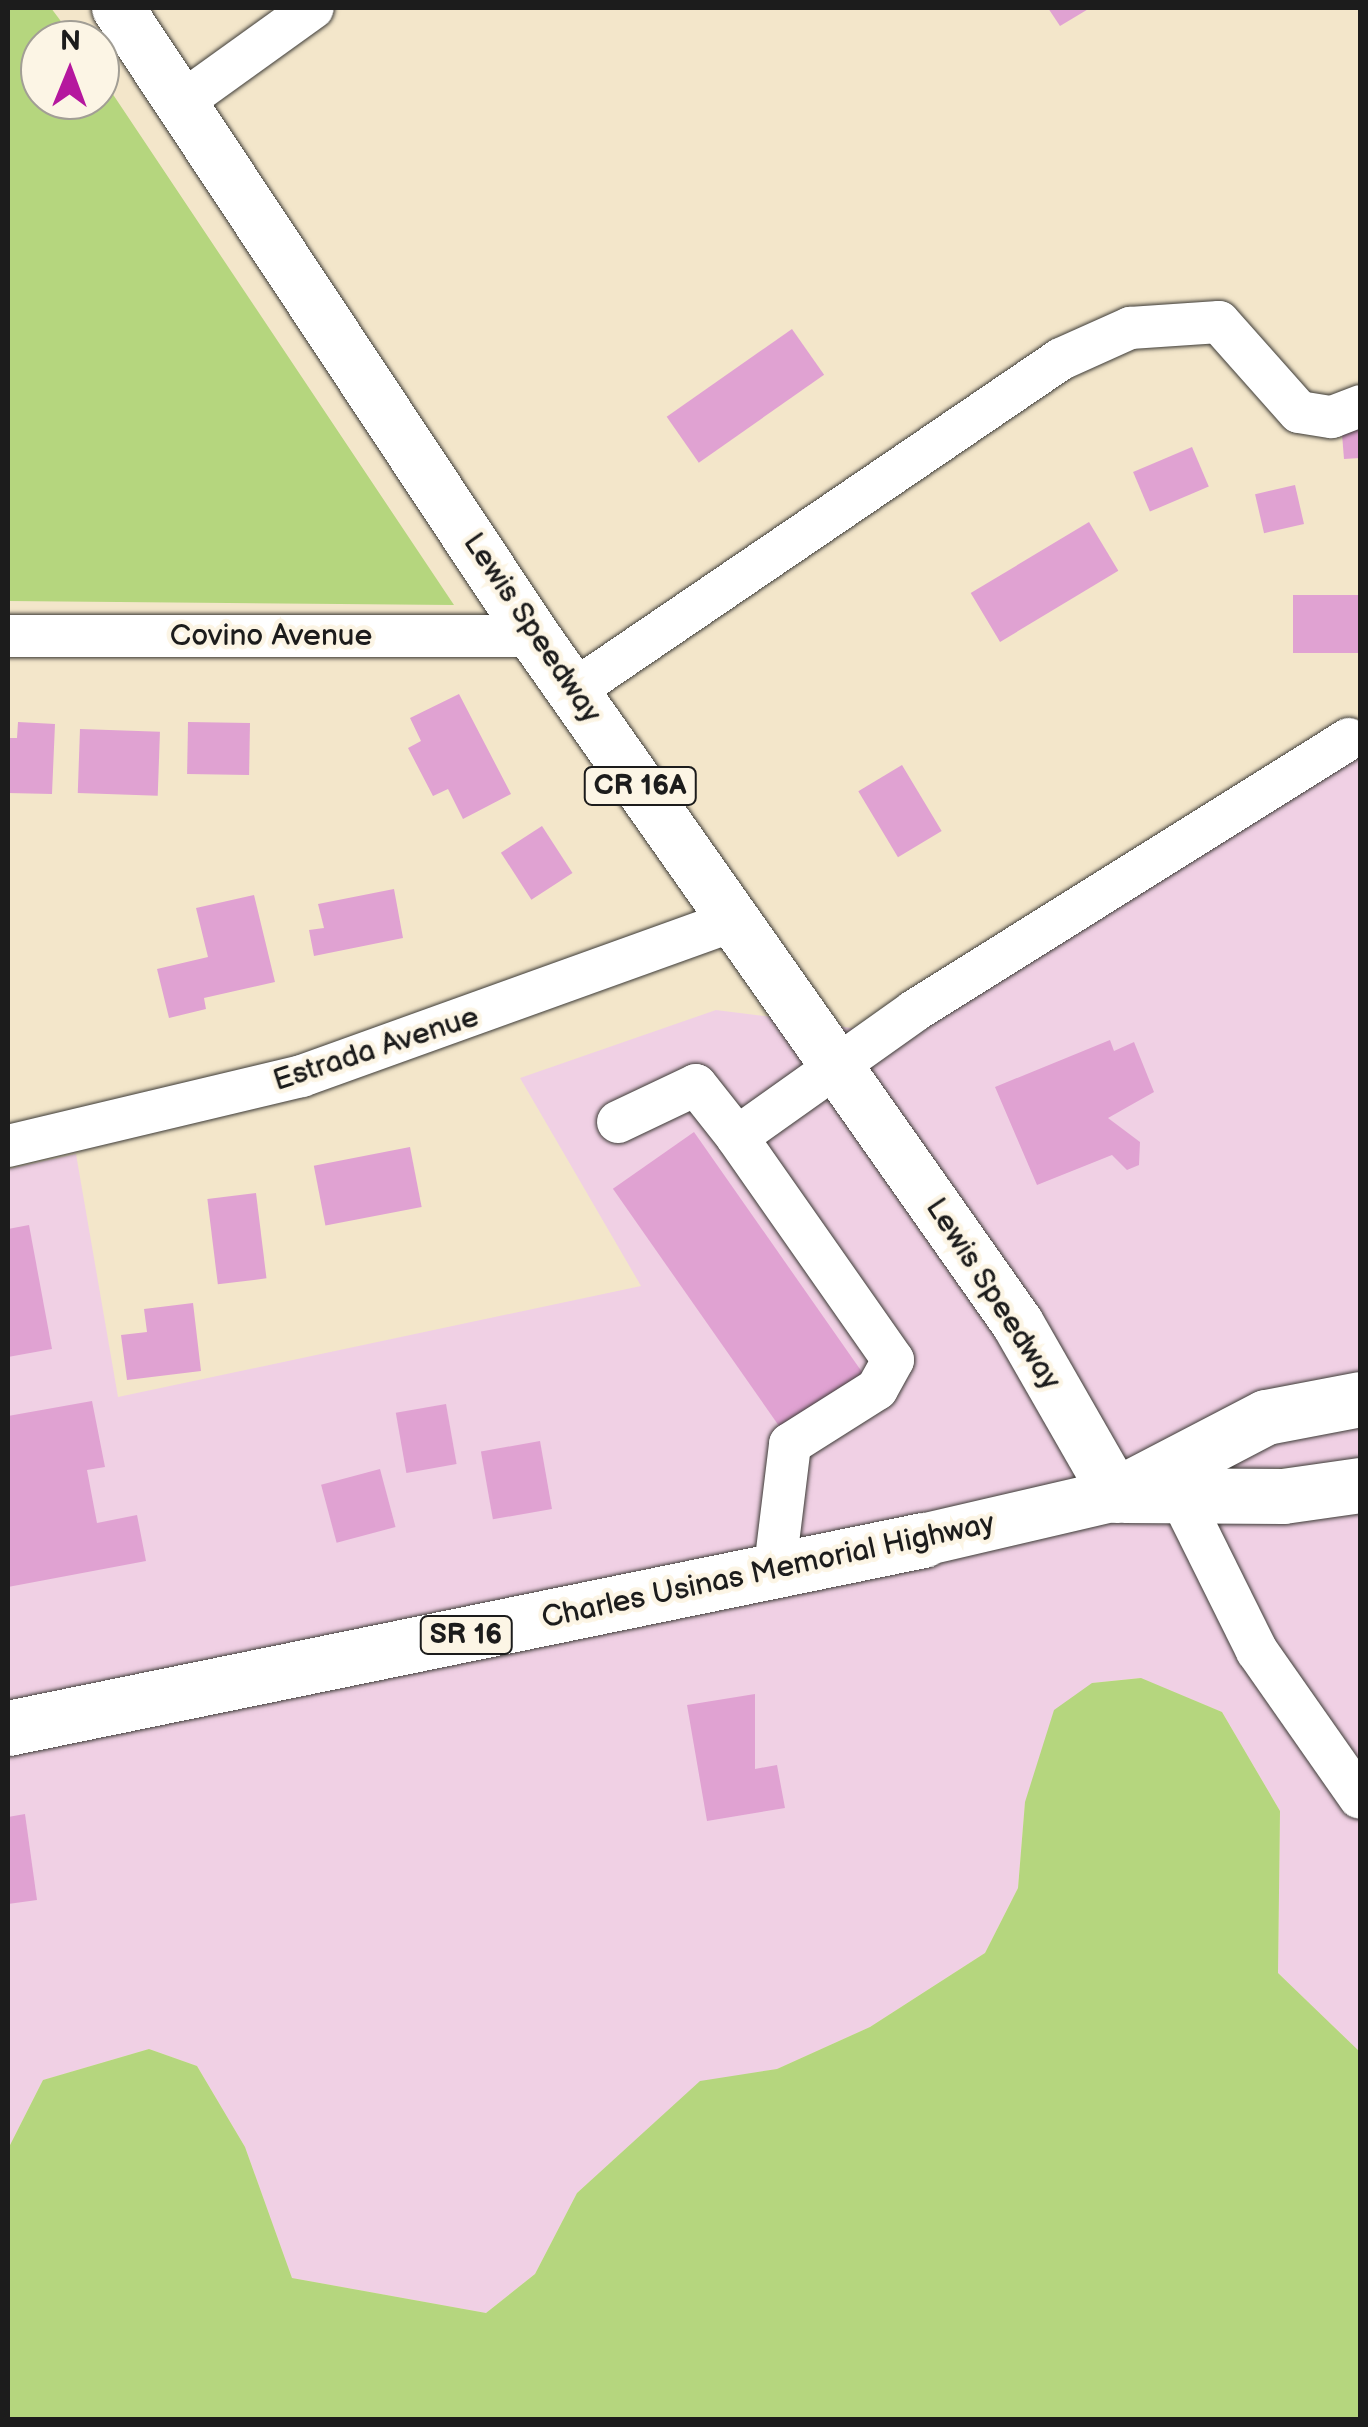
<!DOCTYPE html>
<html>
<head>
<meta charset="utf-8">
<style>
  body { margin:0 }
  #map { position:relative; width:1368px; height:2427px; overflow:hidden; background:#f3e6ca; font-family:"Balsamiq Sans",sans-serif }
  div>[style] { position:absolute }
  .built>* { inset:0; background:#f0d0e4 }
  .green>* { inset:0; background:#b5d67e }
  .building>* { inset:0; background:#e0a2d2; transform-origin:0 0 }
  .roads { filter:drop-shadow(0 0 2px #3c3a36) drop-shadow(0 0 2px #3c3a36) }
  .minor>* { height:42px; margin:-21px; padding:0 21px; transform-origin:21px; border-radius:21px; background:#fff }
  .major>* { height:52px; margin:-26px; padding:0 26px; transform-origin:26px; border-radius:26px; background:#fff }
  .highway>* { height:55px; margin:-27.5px; padding:0 27.5px; transform-origin:27.5px; border-radius:27.5px; background:#fff }
  span { translate:-50% -50%; white-space:nowrap; text-align:center; line-height:1.15; -webkit-text-stroke:9px #fcf5e5; paint-order:stroke }
  .shield-label span { padding:2px 8px; background:#fcf5e5; border:2px solid; border-radius:8px; -webkit-text-stroke-width:0 }
  .shield-label { font-size:28px; color:#1c1c1c; font-weight:700 }
  .street-label { font-size:30px; color:#1c1c1c }
  .frame { position:absolute; inset:0; border:10px solid #1c1c1c; pointer-events:none }
  .north { position:absolute; left:20px; top:20px; width:100px; height:100px; box-sizing:border-box; background:#fcf5e5; border:2px solid #a29e95; border-radius:50%; rotate:1deg; font-size:28px; font-weight:700; line-height:40px; text-align:center; color:#1c1c1c }
  .north::after { content:''; display:block; margin:auto; width:35px; height:45px; background:#b5179e; clip-path:polygon(50% 0,100% 100%,50% 72%,0 100%) }
</style>
</head>
<body>
<div id="map">
  <div class="built">
    <i style="clip-path:polygon(1360px 728px,1360px 1377px,1123px 1467px,835px 1026px,901px 1034px)"></i>
    <i style="clip-path:polygon(716px 1010px,779px 1018px,1002px 1337px,1084px 1480px,8px 1705px,8px 1169px,76px 1154px,118px 1397px,641px 1286px,520px 1078px)"></i>
    <i style="clip-path:polygon(1360px 1422px,1360px 1463px,1205px 1473px,1271px 1439px)"></i>
    <i style="clip-path:polygon(1360px 1508px,1360px 2052px,1278px 1973px,1280px 1811px,1222px 1712px,1140px 1678px,1092px 1683px,1025px 1802px,1018px 1888px,985px 1953px,870px 2027px,777px 2069px,700px 2082px,577px 2193px,535px 2274px,486px 2313px,292px 2278px,245px 2147px,197px 2066px,149px 2049px,43px 2080px,8px 2149px,8px 1750px,1105px 1520px)"></i>
  </div>
  <div class="green">
    <i style="clip-path:polygon(8px 8px,51px 8px,75px 40px,40px 40px,40px 100px,100px 100px,100px 75px,454px 605px,8px 601px)"></i>
    <i style="clip-path:polygon(1141px 1678px,1222px 1712px,1280px 1811px,1278px 1973px,1360px 2052px,1360px 2419px,8px 2419px,8px 2149px,43px 2080px,149px 2049px,197px 2066px,245px 2147px,292px 2278px,486px 2313px,535px 2274px,577px 2193px,700px 2081px,777px 2069px,870px 2027px,985px 1953px,1018px 1888px,1025px 1802px,1054px 1710px,1092px 1683px)"></i>
  </div>
  <div class="building">
    <i style="clip-path:polygon(1048px 8px,1090px 8px,1060px 26px)"></i>
    <i style="left:792px;top:329px;width:56px;height:153px;rotate:55deg"></i>
    <i style="clip-path:polygon(1360px 421px,1360px 458px,1344px 459px,1341px 422px)"></i>
    <i style="left:1192px;top:447px;width:43px;height:64px;rotate:67deg"></i>
    <i style="left:1295px;top:485px;width:40px;height:41px;rotate:77deg"></i>
    <i style="left:1089px;top:522px;width:57px;height:138px;rotate:59deg"></i>
    <i style="left:1360px;top:595px;width:58px;height:67px;rotate:90deg"></i>
    <i style="clip-path:polygon(459px 694px,511px 794px,463px 819px,448px 789px,433px 796px,408px 748px,421px 741px,410px 718px)"></i>
    <i style="clip-path:polygon(18px 722px,55px 724px,52px 794px,8px 793px,8px 738px,17px 738px)"></i>
    <i style="left:188px;top:722px;width:62px;height:52px;rotate:1deg"></i>
    <i style="left:80px;top:729px;width:80px;height:64px;rotate:2deg"></i>
    <i style="left:902px;top:765px;width:77px;height:51px;rotate:59deg"></i>
    <i style="left:542px;top:826px;width:56px;height:49px;rotate:57deg"></i>
    <i style="clip-path:polygon(394px 889px,403px 938px,314px 956px,309px 930px,324px 928px,318px 904px)"></i>
    <i style="clip-path:polygon(254px 895px,275px 982px,204px 998px,206px 1009px,169px 1018px,157px 969px,208px 957px,196px 908px)"></i>
    <i style="clip-path:polygon(1110px 1040px,1114px 1051px,1134px 1042px,1154px 1092px,1108px 1118px,1140px 1142px,1139px 1165px,1127px 1170px,1112px 1155px,1037px 1185px,995px 1087px)"></i>
    <i style="left:694px;top:1132px;width:296px;height:99px;rotate:55deg"></i>
    <i style="left:410px;top:1147px;width:61px;height:98px;rotate:79deg"></i>
    <i style="left:256px;top:1193px;width:86px;height:49px;rotate:83deg"></i>
    <i style="clip-path:polygon(29px 1225px,52px 1349px,8px 1357px,8px 1229px)"></i>
    <i style="clip-path:polygon(193px 1303px,201px 1371px,127px 1380px,121px 1335px,147px 1332px,144px 1309px)"></i>
    <i style="clip-path:polygon(92px 1401px,105px 1467px,87px 1470px,97px 1523px,137px 1515px,146px 1561px,8px 1587px,8px 1416px)"></i>
    <i style="left:446px;top:1404px;width:61px;height:51px;rotate:80deg"></i>
    <i style="left:540px;top:1441px;width:69px;height:60px;rotate:80deg"></i>
    <i style="left:380px;top:1469px;width:60px;height:61px;rotate:75deg"></i>
    <i style="clip-path:polygon(755px 1694px,755px 1769px,777px 1765px,785px 1808px,707px 1821px,687px 1705px)"></i>
    <i style="clip-path:polygon(25px 1814px,37px 1900px,8px 1904px,8px 1817px)"></i>
  </div>
  <div class="roads">
    <div class="minor">
      <i style="left:182px;top:102px;width:161px;rotate:-35.7deg"></i>
      <i style="left:8px;top:636px;width:526px"></i>
      <i style="left:573px;top:691px;width:590px;rotate:-34.23deg"></i>
      <i style="left:1061px;top:359px;width:76px;rotate:-24.2deg"></i>
      <i style="left:1130px;top:328px;width:89px;rotate:-3.9deg"></i>
      <i style="left:1219px;top:322px;width:120px;rotate:48.4deg"></i>
      <i style="left:1299px;top:412px;width:33px;rotate:9deg"></i>
      <i style="left:1332px;top:417px;width:30px;rotate:-21deg"></i>
      <i style="left:618px;top:1122px;width:86px;rotate:-25.4deg"></i>
      <i style="left:696px;top:1085px;width:66px;rotate:51.7deg"></i>
      <i style="left:8px;top:1146px;width:302px;rotate:-13.4deg"></i>
      <i style="left:302px;top:1076px;width:460px;rotate:-19.8deg"></i>
      <i style="left:1180px;top:1496px;width:173px;rotate:63.6deg"></i>
      <i style="left:1257px;top:1651px;width:179px;rotate:55deg"></i>
      <i style="left:775px;top:1567px;width:124px;rotate:-83deg"></i>
      <i style="left:790px;top:1444px;width:103px;rotate:-32.3deg"></i>
      <i style="left:877px;top:1389px;width:33px;rotate:-61deg"></i>
      <i style="left:893px;top:1360px;width:272px;rotate:-125deg"></i>
      <i style="left:737px;top:1137px;width:217px;rotate:-35.4deg"></i>
      <i style="left:914px;top:1011px;width:513px;rotate:-32.02deg"></i>
    </div>
    <div class="major">
      <i style="left:118px;top:8px;width:753px;rotate:56.48deg"></i>
      <i style="left:534px;top:636px;width:841px;rotate:54.87deg"></i>
      <i style="left:1018px;top:1324px;width:197px;rotate:60.2deg"></i>
      <i style="left:1116px;top:1495px;width:198px;rotate:166.9deg"></i>
    </div>
    <div class="highway">
      <i style="left:1116px;top:1495px;width:169px;rotate:-27.5deg"></i>
      <i style="left:1266px;top:1417px;width:96px;rotate:-10.8deg"></i>
      <i style="left:1124px;top:1495px;width:159px;rotate:0.4deg"></i>
      <i style="left:1283px;top:1496px;width:78px;rotate:-8.1deg"></i>
      <i style="left:8px;top:1728px;width:934px;rotate:-11.61deg"></i>
    </div>
  </div>
  <div class="shield-label">
    <span style="left:640px;top:786px">CR 16A</span>
    <span style="left:466px;top:1635px">SR 16</span>
  </div>
  <div class="street-label">
    <span style="left:532px;top:628px;rotate:56deg">Lewis Speedway</span>
    <span style="left:271px;top:636px">Covino Avenue</span>
    <span style="left:376px;top:1049px;rotate:-18deg">Estrada Avenue</span>
    <span style="left:993px;top:1294px;rotate:57deg">Lewis Speedway</span>
    <span style="left:768px;top:1571px;rotate:-12deg">Charles Usinas Memorial Highway</span>
  </div>
  <div class="frame"></div>
  <div class="north">N</div>
</div>
</body>
</html>
